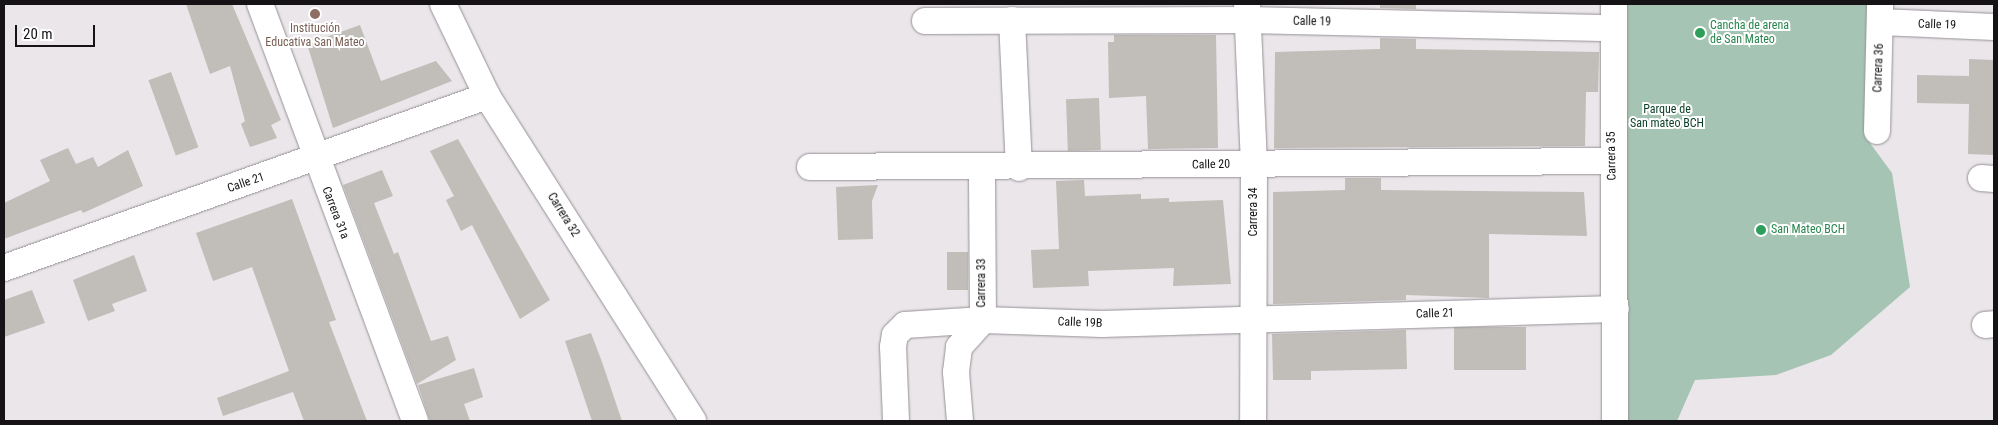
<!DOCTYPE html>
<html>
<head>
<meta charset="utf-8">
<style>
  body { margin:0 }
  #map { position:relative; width:1998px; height:425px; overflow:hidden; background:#eae6ea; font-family:"Roboto Condensed",sans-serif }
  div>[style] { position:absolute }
  .green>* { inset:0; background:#a6c4b3 }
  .building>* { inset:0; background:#c1bdb9; transform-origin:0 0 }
  .roads { filter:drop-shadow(0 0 1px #959196) drop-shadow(0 0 1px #959196) }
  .minor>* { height:26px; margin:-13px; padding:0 13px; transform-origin:13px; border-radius:13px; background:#fff }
  .dots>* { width:14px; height:14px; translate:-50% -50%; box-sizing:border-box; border:2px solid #fff; border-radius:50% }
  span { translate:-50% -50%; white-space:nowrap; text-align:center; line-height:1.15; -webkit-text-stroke:4px #fff; paint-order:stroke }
  .street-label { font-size:12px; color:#151315 }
  .leisure-label { font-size:12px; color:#27864d }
  .left { translate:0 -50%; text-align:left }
  .education-label { font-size:12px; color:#785e54 }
  .park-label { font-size:12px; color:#083e27 }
  .frame { position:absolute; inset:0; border:5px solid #151315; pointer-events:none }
  .scale { position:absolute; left:15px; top:25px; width:80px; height:22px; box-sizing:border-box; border:2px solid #151315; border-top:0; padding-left:6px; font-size:15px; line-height:18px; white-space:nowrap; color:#151315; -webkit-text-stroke:4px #fff; paint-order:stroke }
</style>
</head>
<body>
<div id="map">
  <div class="green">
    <i style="clip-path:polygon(1623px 4px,1869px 4px,1870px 143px,1892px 173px,1910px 287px,1831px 355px,1776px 375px,1695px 380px,1677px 421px,1628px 421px,1622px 309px)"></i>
  </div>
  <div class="building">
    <i style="clip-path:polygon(186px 4px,232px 4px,281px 120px,271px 125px,277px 138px,250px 147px,241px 124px,245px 121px,230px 66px,210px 74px)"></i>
    <i style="left:1114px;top:4px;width:102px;height:1px"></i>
    <i style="clip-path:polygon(1380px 4px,1416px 4px,1416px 9px,1380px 8px)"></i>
    <i style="clip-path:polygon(360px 25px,381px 81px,436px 61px,452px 81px,333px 128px,307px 44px)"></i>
    <i style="clip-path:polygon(1114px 35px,1216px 35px,1218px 148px,1148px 149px,1146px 96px,1109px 98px,1108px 42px,1114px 42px)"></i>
    <i style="clip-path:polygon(1380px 38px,1416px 39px,1416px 49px,1599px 52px,1598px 92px,1586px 92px,1585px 146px,1274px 148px,1275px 52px,1380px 49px)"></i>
    <i style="clip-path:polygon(1969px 59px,1994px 60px,1994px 155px,1968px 154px,1969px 104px,1917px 103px,1917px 75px,1969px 76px)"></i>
    <i style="left:171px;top:72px;width:80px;height:24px;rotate:70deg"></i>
    <i style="left:1099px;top:98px;width:52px;height:33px;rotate:88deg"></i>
    <i style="clip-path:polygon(458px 139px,550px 300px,520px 319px,472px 225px,461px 231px,446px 200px,454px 196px,430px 151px)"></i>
    <i style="clip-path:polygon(68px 148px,76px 164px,93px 157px,98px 167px,128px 150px,143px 186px,83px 213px,81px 210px,4px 239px,4px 203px,50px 181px,40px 160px)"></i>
    <i style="clip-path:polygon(382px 170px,393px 196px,374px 203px,394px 254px,398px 252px,431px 341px,448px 336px,456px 360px,417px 384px,343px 185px)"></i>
    <i style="clip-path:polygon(1345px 178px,1381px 178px,1381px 190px,1584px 192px,1587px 236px,1489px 234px,1489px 298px,1406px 295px,1406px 300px,1273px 304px,1273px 192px,1345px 190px)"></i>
    <i style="clip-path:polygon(1084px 180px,1085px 196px,1141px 194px,1141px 199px,1169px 198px,1169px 202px,1223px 200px,1231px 284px,1173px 286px,1174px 268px,1088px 271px,1089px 286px,1033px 288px,1031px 250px,1059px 249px,1056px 181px)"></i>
    <i style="clip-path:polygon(878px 185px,872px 201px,873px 239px,838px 240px,836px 187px)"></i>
    <i style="clip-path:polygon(292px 199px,336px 320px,329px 322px,367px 421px,304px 421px,293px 392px,223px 416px,217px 398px,289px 371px,252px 267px,213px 281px,196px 233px)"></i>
    <i style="left:968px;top:252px;width:38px;height:21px;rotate:90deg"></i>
    <i style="clip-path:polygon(134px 255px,147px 291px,112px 304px,115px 311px,88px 321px,73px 280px)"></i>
    <i style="clip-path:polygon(32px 290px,45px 323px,4px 337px,4px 300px)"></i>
    <i style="left:1526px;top:327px;width:43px;height:72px;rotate:90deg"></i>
    <i style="clip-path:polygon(1406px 330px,1407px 369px,1311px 371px,1311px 380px,1273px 380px,1272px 334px)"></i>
    <i style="clip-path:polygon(591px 333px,602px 362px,622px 421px,592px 421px,565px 341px)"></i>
    <i style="clip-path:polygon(474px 368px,483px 397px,464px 404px,470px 421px,430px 421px,418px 385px)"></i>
  </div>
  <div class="roads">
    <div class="minor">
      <i style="left:260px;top:4px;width:445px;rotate:69.6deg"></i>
      <i style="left:443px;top:4px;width:102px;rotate:64.4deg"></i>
      <i style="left:487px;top:96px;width:385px;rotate:57.6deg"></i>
      <i style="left:1247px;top:4px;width:161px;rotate:87.5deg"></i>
      <i style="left:1254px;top:165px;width:256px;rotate:90.2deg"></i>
      <i style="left:1614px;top:4px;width:417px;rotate:89.9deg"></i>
      <i style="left:1012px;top:20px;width:148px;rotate:87.3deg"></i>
      <i style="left:925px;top:21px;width:322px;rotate:-0.2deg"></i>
      <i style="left:1247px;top:20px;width:366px;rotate:1.3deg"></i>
      <i style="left:1880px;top:22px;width:114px;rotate:2.5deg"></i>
      <i style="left:1877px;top:131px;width:127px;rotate:-88.6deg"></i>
      <i style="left:810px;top:167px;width:802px;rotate:-0.43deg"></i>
      <i style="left:1981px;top:178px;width:13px;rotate:4deg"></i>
      <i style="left:4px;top:268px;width:513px;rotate:-19.6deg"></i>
      <i style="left:1985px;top:325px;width:9px;rotate:-6deg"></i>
      <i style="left:896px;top:421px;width:74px;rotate:-92.3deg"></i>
      <i style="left:893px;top:347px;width:12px;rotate:-81deg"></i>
      <i style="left:895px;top:335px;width:14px;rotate:-45deg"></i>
      <i style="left:905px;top:325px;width:78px;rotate:-3.7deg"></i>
      <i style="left:983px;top:320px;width:119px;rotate:1.9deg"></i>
      <i style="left:1102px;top:324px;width:514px;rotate:-1.67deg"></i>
      <i style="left:960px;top:421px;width:49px;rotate:-94.7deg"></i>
      <i style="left:956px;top:372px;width:25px;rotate:-83deg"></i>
      <i style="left:959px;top:347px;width:36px;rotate:-48deg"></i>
      <i style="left:983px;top:320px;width:154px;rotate:-90.4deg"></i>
    </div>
  </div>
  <div class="dots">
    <i style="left:315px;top:14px;background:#8d6e63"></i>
    <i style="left:1700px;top:33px;background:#2e9e5b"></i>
    <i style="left:1761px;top:230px;background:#2e9e5b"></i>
  </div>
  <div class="street-label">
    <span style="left:1312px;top:22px;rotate:1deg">Calle 19</span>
    <span style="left:1937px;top:25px;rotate:2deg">Calle 19</span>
    <span style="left:1879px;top:68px;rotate:-88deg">Carrera 36</span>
    <span style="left:1612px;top:156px;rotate:-91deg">Carrera 35</span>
    <span style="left:1211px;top:165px;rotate:-1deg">Calle 20</span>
    <span style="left:246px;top:183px;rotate:-19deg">Calle 21</span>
    <span style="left:1254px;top:212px;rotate:-90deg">Carrera 34</span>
    <span style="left:335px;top:213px;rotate:69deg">Carrera 31a</span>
    <span style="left:563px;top:215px;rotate:58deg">Carrera 32</span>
    <span style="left:982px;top:283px;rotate:-90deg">Carrera 33</span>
    <span style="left:1435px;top:314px;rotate:-2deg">Calle 21</span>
    <span style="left:1080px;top:323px;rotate:2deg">Calle 19B</span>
  </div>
  <div class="leisure-label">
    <span class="left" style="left:1710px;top:33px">Cancha de arena<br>de San Mateo</span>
    <span class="left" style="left:1771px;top:230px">San Mateo BCH</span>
  </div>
  <div class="education-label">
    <span style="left:315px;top:36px">Institución<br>Educativa San Mateo</span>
  </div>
  <div class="park-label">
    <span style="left:1667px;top:117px">Parque de<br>San mateo BCH</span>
  </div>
  <div class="frame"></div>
  <div class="scale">20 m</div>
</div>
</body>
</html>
